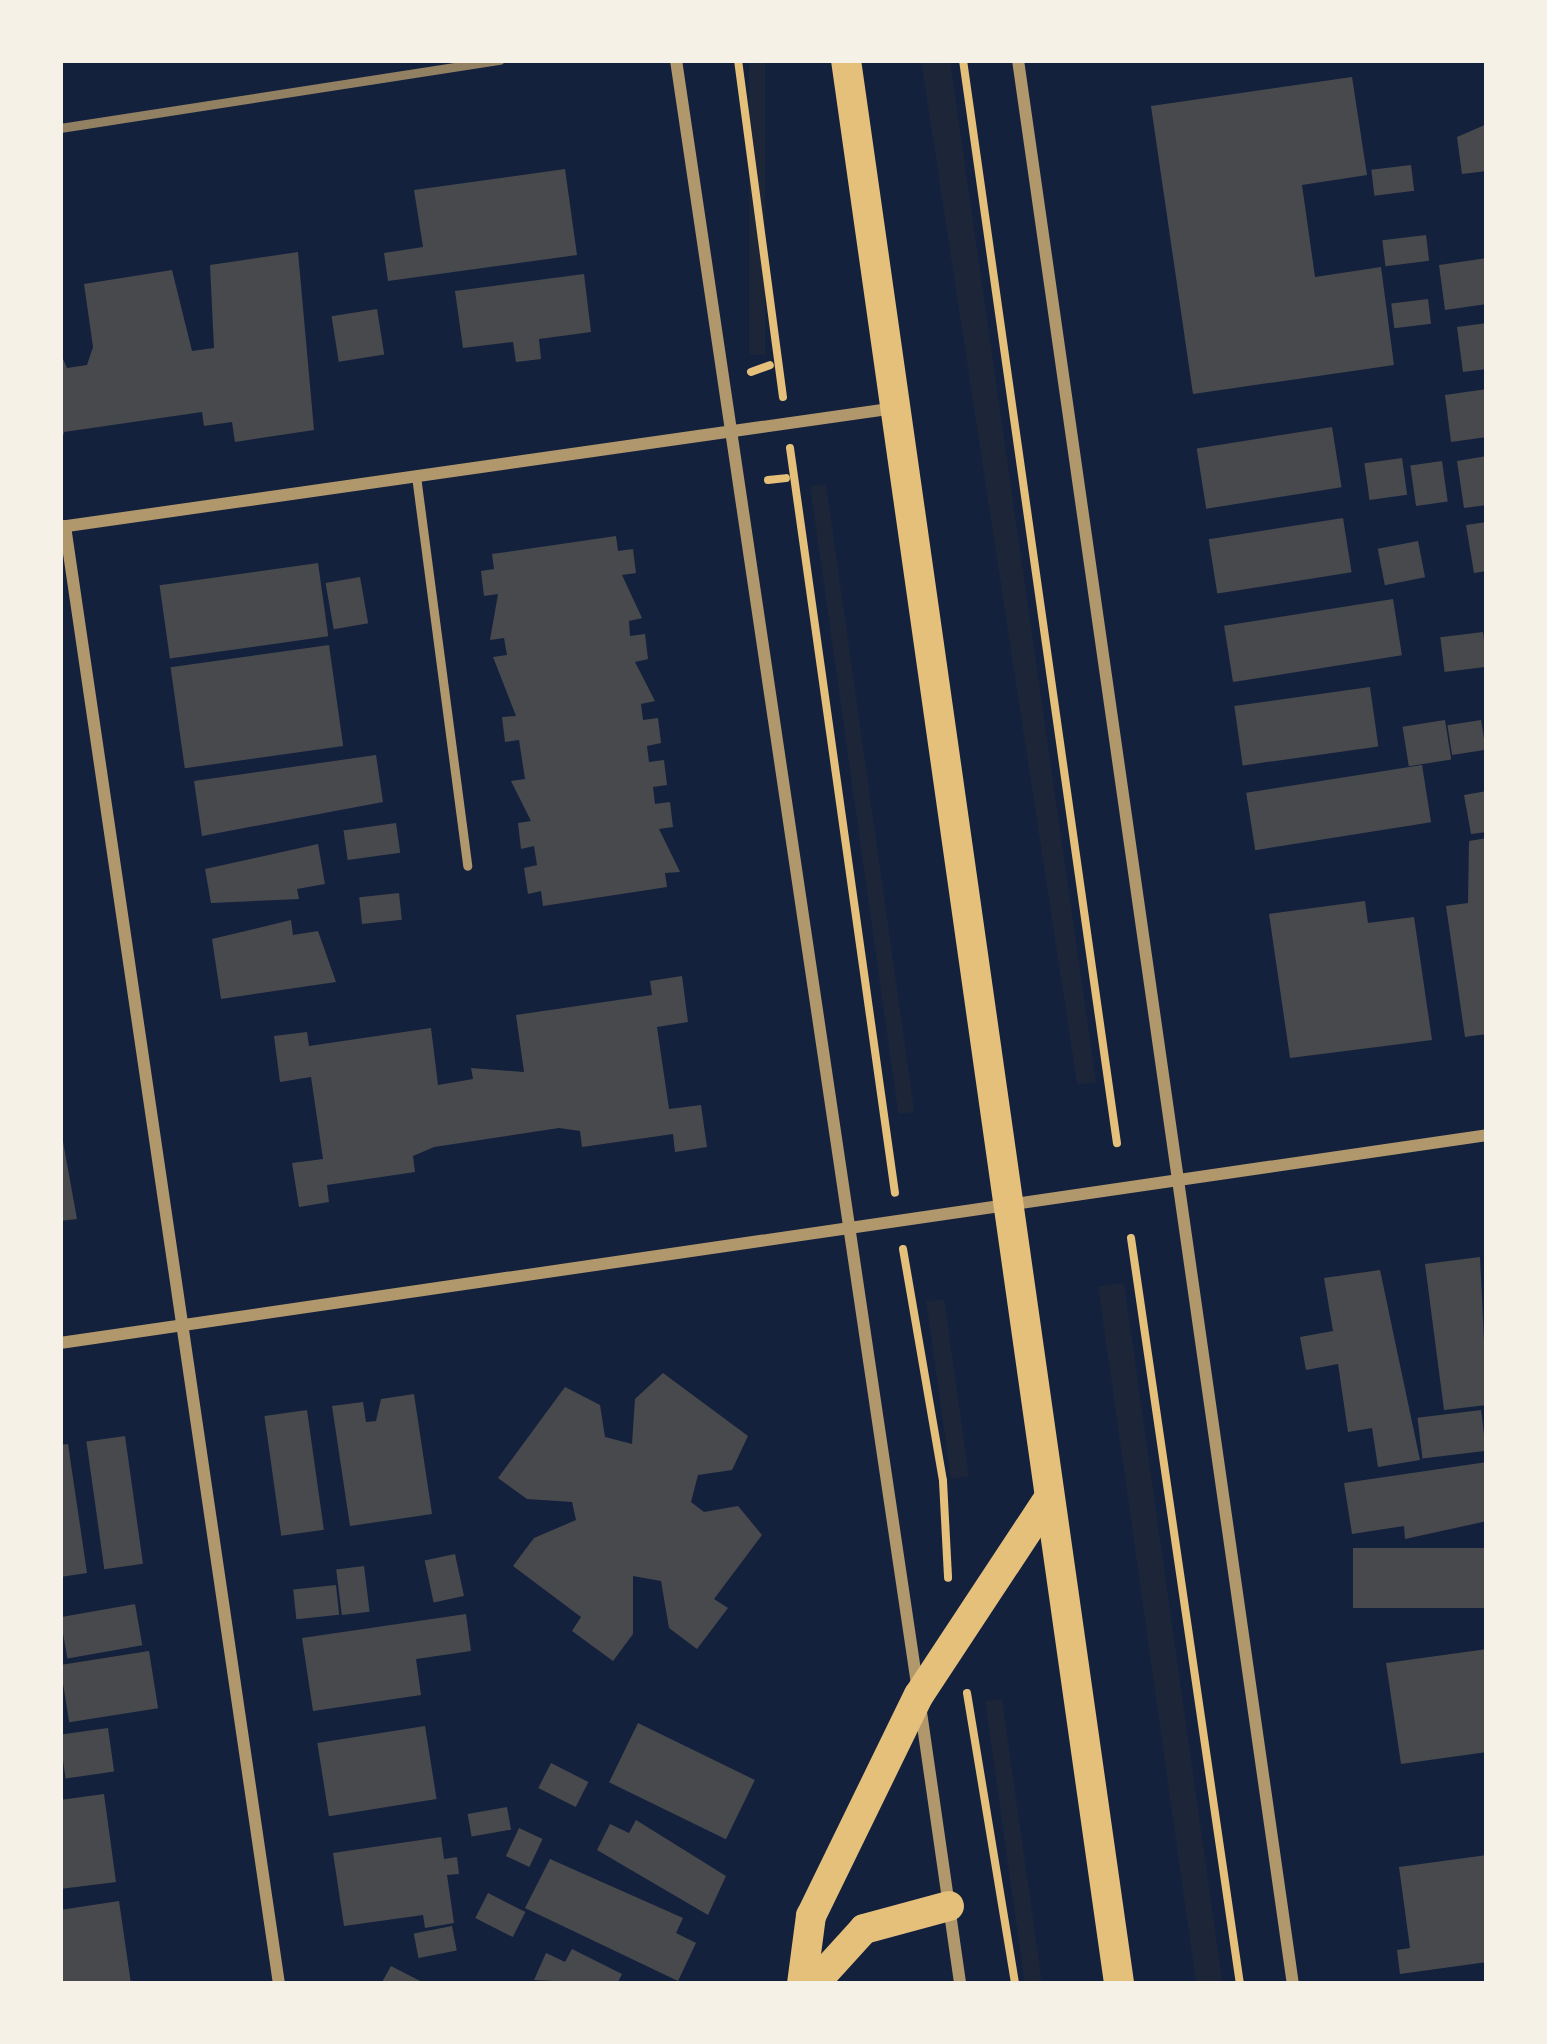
<!DOCTYPE html>
<html>
<head>
<meta charset="utf-8">
<style>
  body { margin:0 }
  #map { position:relative; width:1547px; height:2044px; overflow:hidden; background:#14213d; font-family:Cabin,sans-serif }
  div>[style] { position:absolute }
  .green>* { inset:0; background:#1d2539; transform-origin:0 0 }
  .building>* { inset:0; background:#48494c; transform-origin:0 0 }
  .path>* { height:8px; margin:-4px; padding:0 4px; transform-origin:4px; border-radius:4px; background:#e5c07b }
  .service>* { height:9px; margin:-4.5px; padding:0 4.5px; transform-origin:4.5px; border-radius:4.5px; background:#b1986c }
  .minor>* { height:12px; margin:-6px; padding:0 6px; transform-origin:6px; border-radius:6px; background:#b1986c }
  .primary>* { height:30px; margin:-15px; padding:0 15px; transform-origin:15px; border-radius:15px; background:#e5c07b }
  .rail>* { height:9px; margin:-4.5px; padding:0 4.5px; transform-origin:4.5px; border-radius:4.5px; background:#918062 }
  span { translate:-50% -50%; white-space:nowrap; text-align:center; line-height:1.15; -webkit-text-stroke:9px #f6f1e7; paint-order:stroke }
  .frame { position:absolute; inset:0; border:63px solid #f6f1e7; pointer-events:none }
</style>
</head>
<body>
<div id="map">
  <div class="green">
    <i style="left:749px;top:60px;width:16px;height:295px"></i>
    <i style="clip-path:polygon(921px 60px,950px 60px,1096px 1082px,1077px 1084px,1081px 1109px)"></i>
    <i style="left:826px;top:484px;width:634px;height:16px;rotate:82deg"></i>
    <i style="left:1124px;top:1283px;width:708px;height:26px;rotate:82deg"></i>
    <i style="left:944px;top:1299px;width:179px;height:18px;rotate:82deg"></i>
    <i style="left:1002px;top:1699px;width:288px;height:17px;rotate:82deg"></i>
  </div>
  <div class="building">
    <i style="clip-path:polygon(1352px 77px,1367px 175px,1302px 185px,1315px 277px,1381px 267px,1394px 365px,1193px 394px,1151px 106px)"></i>
    <i style="clip-path:polygon(1487px 124px,1487px 171px,1462px 174px,1457px 137px)"></i>
    <i style="left:1411px;top:165px;width:26px;height:40px;rotate:83deg"></i>
    <i style="clip-path:polygon(565px 169px,577px 255px,388px 281px,384px 253px,423px 247px,414px 190px)"></i>
    <i style="left:1426px;top:235px;width:26px;height:44px;rotate:83deg"></i>
    <i style="clip-path:polygon(298px 252px,314px 430px,235px 442px,232px 422px,204px 426px,202px 412px,64px 432px,60px 449px,60px 352px,67px 368px,87px 365px,93px 347px,84px 284px,172px 270px,192px 351px,214px 348px,210px 265px)"></i>
    <i style="clip-path:polygon(1487px 258px,1487px 304px,1445px 310px,1439px 265px)"></i>
    <i style="clip-path:polygon(584px 274px,591px 332px,539px 339px,541px 359px,516px 362px,513px 342px,463px 348px,455px 291px)"></i>
    <i style="left:1428px;top:299px;width:25px;height:37px;rotate:83deg"></i>
    <i style="left:377px;top:309px;width:46px;height:46px;rotate:81deg"></i>
    <i style="clip-path:polygon(1487px 323px,1487px 369px,1463px 372px,1457px 327px)"></i>
    <i style="clip-path:polygon(1487px 389px,1487px 437px,1451px 442px,1445px 395px)"></i>
    <i style="left:1332px;top:427px;width:61px;height:137px;rotate:81deg"></i>
    <i style="clip-path:polygon(1487px 456px,1487px 505px,1464px 508px,1457px 461px)"></i>
    <i style="left:1402px;top:458px;width:37px;height:38px;rotate:82deg"></i>
    <i style="left:1442px;top:461px;width:41px;height:32px;rotate:82deg"></i>
    <i style="left:1343px;top:518px;width:55px;height:136px;rotate:81deg"></i>
    <i style="clip-path:polygon(1487px 522px,1487px 571px,1474px 573px,1466px 525px)"></i>
    <i style="clip-path:polygon(616px 536px,618px 551px,633px 549px,636px 573px,622px 575px,642px 618px,629px 621px,630px 636px,645px 634px,648px 659px,635px 662px,655px 701px,641px 704px,643px 720px,658px 718px,661px 743px,647px 746px,649px 762px,664px 760px,667px 785px,653px 787px,655px 804px,670px 802px,673px 827px,659px 829px,680px 872px,665px 873px,667px 887px,543px 906px,541px 891px,528px 894px,524px 868px,537px 865px,534px 846px,521px 849px,518px 823px,531px 821px,511px 781px,525px 779px,519px 740px,505px 742px,502px 717px,516px 716px,493px 657px,507px 655px,504px 638px,490px 640px,498px 594px,484px 596px,481px 571px,494px 569px,492px 554px)"></i>
    <i style="left:1418px;top:541px;width:37px;height:41px;rotate:79deg"></i>
    <i style="left:318px;top:563px;width:74px;height:160px;rotate:82deg"></i>
    <i style="left:360px;top:577px;width:47px;height:35px;rotate:80deg"></i>
    <i style="left:1393px;top:599px;width:57px;height:171px;rotate:81deg"></i>
    <i style="left:1483px;top:632px;width:35px;height:43px;rotate:83deg"></i>
    <i style="left:329px;top:645px;width:102px;height:160px;rotate:82deg"></i>
    <i style="left:1370px;top:687px;width:60px;height:137px;rotate:82deg"></i>
    <i style="left:1445px;top:720px;width:40px;height:43px;rotate:81deg"></i>
    <i style="left:1481px;top:720px;width:30px;height:34px;rotate:81deg"></i>
    <i style="clip-path:polygon(376px 755px,383px 802px,202px 836px,194px 781px)"></i>
    <i style="left:1422px;top:765px;width:58px;height:178px;rotate:81deg"></i>
    <i style="clip-path:polygon(1487px 791px,1487px 832px,1471px 834px,1464px 795px)"></i>
    <i style="left:396px;top:823px;width:30px;height:53px;rotate:82deg"></i>
    <i style="clip-path:polygon(1487px 838px,1487px 1034px,1465px 1037px,1446px 906px,1468px 903px,1469px 841px)"></i>
    <i style="clip-path:polygon(318px 844px,325px 884px,297px 889px,299px 899px,211px 903px,205px 869px)"></i>
    <i style="left:399px;top:893px;width:27px;height:40px;rotate:84deg"></i>
    <i style="clip-path:polygon(1365px 901px,1368px 923px,1414px 917px,1432px 1040px,1290px 1058px,1269px 914px)"></i>
    <i style="clip-path:polygon(291px 920px,293px 935px,318px 931px,336px 982px,221px 999px,212px 939px)"></i>
    <i style="clip-path:polygon(682px 976px,688px 1022px,657px 1027px,669px 1109px,701px 1105px,707px 1147px,675px 1152px,673px 1134px,582px 1147px,580px 1131px,559px 1128px,434px 1147px,413px 1156px,415px 1172px,327px 1185px,329px 1202px,299px 1207px,292px 1163px,323px 1159px,311px 1077px,280px 1082px,274px 1036px,307px 1032px,309px 1046px,431px 1028px,438px 1085px,473px 1079px,471px 1068px,524px 1072px,516px 1015px,652px 995px,650px 981px)"></i>
    <i style="clip-path:polygon(60px 1125px,77px 1219px,60px 1221px)"></i>
    <i style="clip-path:polygon(1480px 1257px,1487px 1405px,1444px 1410px,1425px 1264px)"></i>
    <i style="clip-path:polygon(1380px 1270px,1420px 1460px,1378px 1467px,1372px 1428px,1348px 1432px,1338px 1364px,1306px 1370px,1300px 1337px,1333px 1331px,1324px 1278px)"></i>
    <i style="clip-path:polygon(663px 1373px,748px 1436px,732px 1470px,698px 1475px,691px 1502px,704px 1512px,738px 1506px,762px 1535px,714px 1599px,728px 1608px,697px 1649px,669px 1628px,661px 1581px,633px 1576px,633px 1634px,613px 1661px,572px 1631px,581px 1617px,513px 1566px,534px 1538px,576px 1520px,572px 1502px,527px 1499px,498px 1478px,565px 1387px,600px 1405px,605px 1437px,632px 1444px,635px 1399px)"></i>
    <i style="clip-path:polygon(414px 1394px,432px 1514px,350px 1526px,332px 1406px,363px 1402px,366px 1422px,376px 1421px,381px 1399px)"></i>
    <i style="left:307px;top:1410px;width:121px;height:43px;rotate:82deg"></i>
    <i style="left:1481px;top:1410px;width:41px;height:64px;rotate:83deg"></i>
    <i style="left:125px;top:1436px;width:129px;height:39px;rotate:82deg"></i>
    <i style="clip-path:polygon(68px 1444px,87px 1573px,60px 1577px,60px 1445px)"></i>
    <i style="clip-path:polygon(1487px 1462px,1487px 1521px,1405px 1539px,1404px 1526px,1352px 1534px,1344px 1483px)"></i>
    <i style="left:1487px;top:1548px;width:60px;height:134px;rotate:90deg"></i>
    <i style="left:455px;top:1554px;width:43px;height:31px;rotate:78deg"></i>
    <i style="left:364px;top:1566px;width:46px;height:28px;rotate:83deg"></i>
    <i style="left:336px;top:1585px;width:30px;height:43px;rotate:84deg"></i>
    <i style="left:135px;top:1604px;width:42px;height:76px;rotate:80deg"></i>
    <i style="clip-path:polygon(466px 1614px,471px 1651px,416px 1659px,421px 1695px,313px 1711px,302px 1638px)"></i>
    <i style="clip-path:polygon(1487px 1649px,1487px 1752px,1401px 1764px,1386px 1663px)"></i>
    <i style="left:149px;top:1651px;width:58px;height:90px;rotate:81deg"></i>
    <i style="left:638px;top:1723px;width:130px;height:66px;rotate:26deg"></i>
    <i style="left:425px;top:1726px;width:74px;height:109px;rotate:81deg"></i>
    <i style="left:108px;top:1728px;width:44px;height:49px;rotate:82deg"></i>
    <i style="left:551px;top:1763px;width:42px;height:28px;rotate:27deg"></i>
    <i style="clip-path:polygon(104px 1794px,116px 1882px,60px 1889px,60px 1800px)"></i>
    <i style="left:507px;top:1807px;width:23px;height:40px;rotate:80deg"></i>
    <i style="clip-path:polygon(636px 1820px,726px 1876px,708px 1915px,597px 1850px,610px 1824px,629px 1833px)"></i>
    <i style="left:519px;top:1828px;width:26px;height:31px;rotate:25deg"></i>
    <i style="clip-path:polygon(441px 1837px,444px 1859px,457px 1857px,459px 1874px,447px 1875px,454px 1923px,425px 1928px,423px 1915px,344px 1926px,333px 1853px)"></i>
    <i style="clip-path:polygon(1487px 1855px,1487px 1962px,1400px 1974px,1397px 1950px,1410px 1948px,1399px 1867px)"></i>
    <i style="clip-path:polygon(550px 1859px,683px 1918px,676px 1933px,696px 1943px,678px 1981px,525px 1908px)"></i>
    <i style="left:488px;top:1893px;width:42px;height:28px;rotate:27deg"></i>
    <i style="clip-path:polygon(119px 1901px,131px 1984px,60px 1984px,60px 1910px)"></i>
    <i style="left:452px;top:1926px;width:25px;height:39px;rotate:79deg"></i>
    <i style="clip-path:polygon(572px 1949px,622px 1974px,617px 1984px,534px 1980px,546px 1953px,565px 1962px)"></i>
    <i style="clip-path:polygon(391px 1966px,426px 1984px,381px 1984px)"></i>
  </div>
  <div class="path">
    <i style="left:738px;top:60px;width:340px;rotate:82.4deg"></i>
    <i style="left:963px;top:60px;width:1094px;rotate:81.91deg"></i>
    <i style="left:751px;top:372px;width:20px;rotate:-20deg"></i>
    <i style="left:790px;top:448px;width:752px;rotate:81.98deg"></i>
    <i style="left:768px;top:480px;width:18px;rotate:-6deg"></i>
    <i style="left:1131px;top:1238px;width:754px;rotate:81.69deg"></i>
    <i style="left:903px;top:1249px;width:235px;rotate:80.2deg"></i>
    <i style="left:943px;top:1481px;width:97px;rotate:87deg"></i>
    <i style="left:967px;top:1693px;width:295px;rotate:80.6deg"></i>
  </div>
  <div class="service">
    <i style="left:416px;top:476px;width:393px;rotate:82.5deg"></i>
  </div>
  <div class="minor">
    <i style="left:676px;top:60px;width:1643px;rotate:81.56deg"></i>
    <i style="left:1018px;top:60px;width:1944px;rotate:81.87deg"></i>
    <i style="left:65px;top:526px;width:1474px;rotate:81.65deg"></i>
    <i style="left:60px;top:527px;width:843px;rotate:-8.11deg"></i>
    <i style="left:60px;top:1343px;width:1442px;rotate:-8.29deg"></i>
    <i style="left:920px;top:1705px;width:282px;rotate:81.8deg"></i>
  </div>
  <div class="primary">
    <i style="left:846px;top:60px;width:1943px;rotate:81.92deg"></i>
    <i style="left:802px;top:1984px;width:69px;rotate:-82.5deg"></i>
    <i style="left:811px;top:1916px;width:246px;rotate:-64deg"></i>
    <i style="left:919px;top:1695px;width:236px;rotate:-56.6deg"></i>
    <i style="left:814px;top:1984px;width:74px;rotate:-47.7deg"></i>
    <i style="left:864px;top:1929px;width:88px;rotate:-15.1deg"></i>
  </div>
  <div class="rail">
    <i style="left:60px;top:128px;width:445px;rotate:-8.8deg"></i>
  </div>
  <div class="frame"></div>
</div>
</body>
</html>
